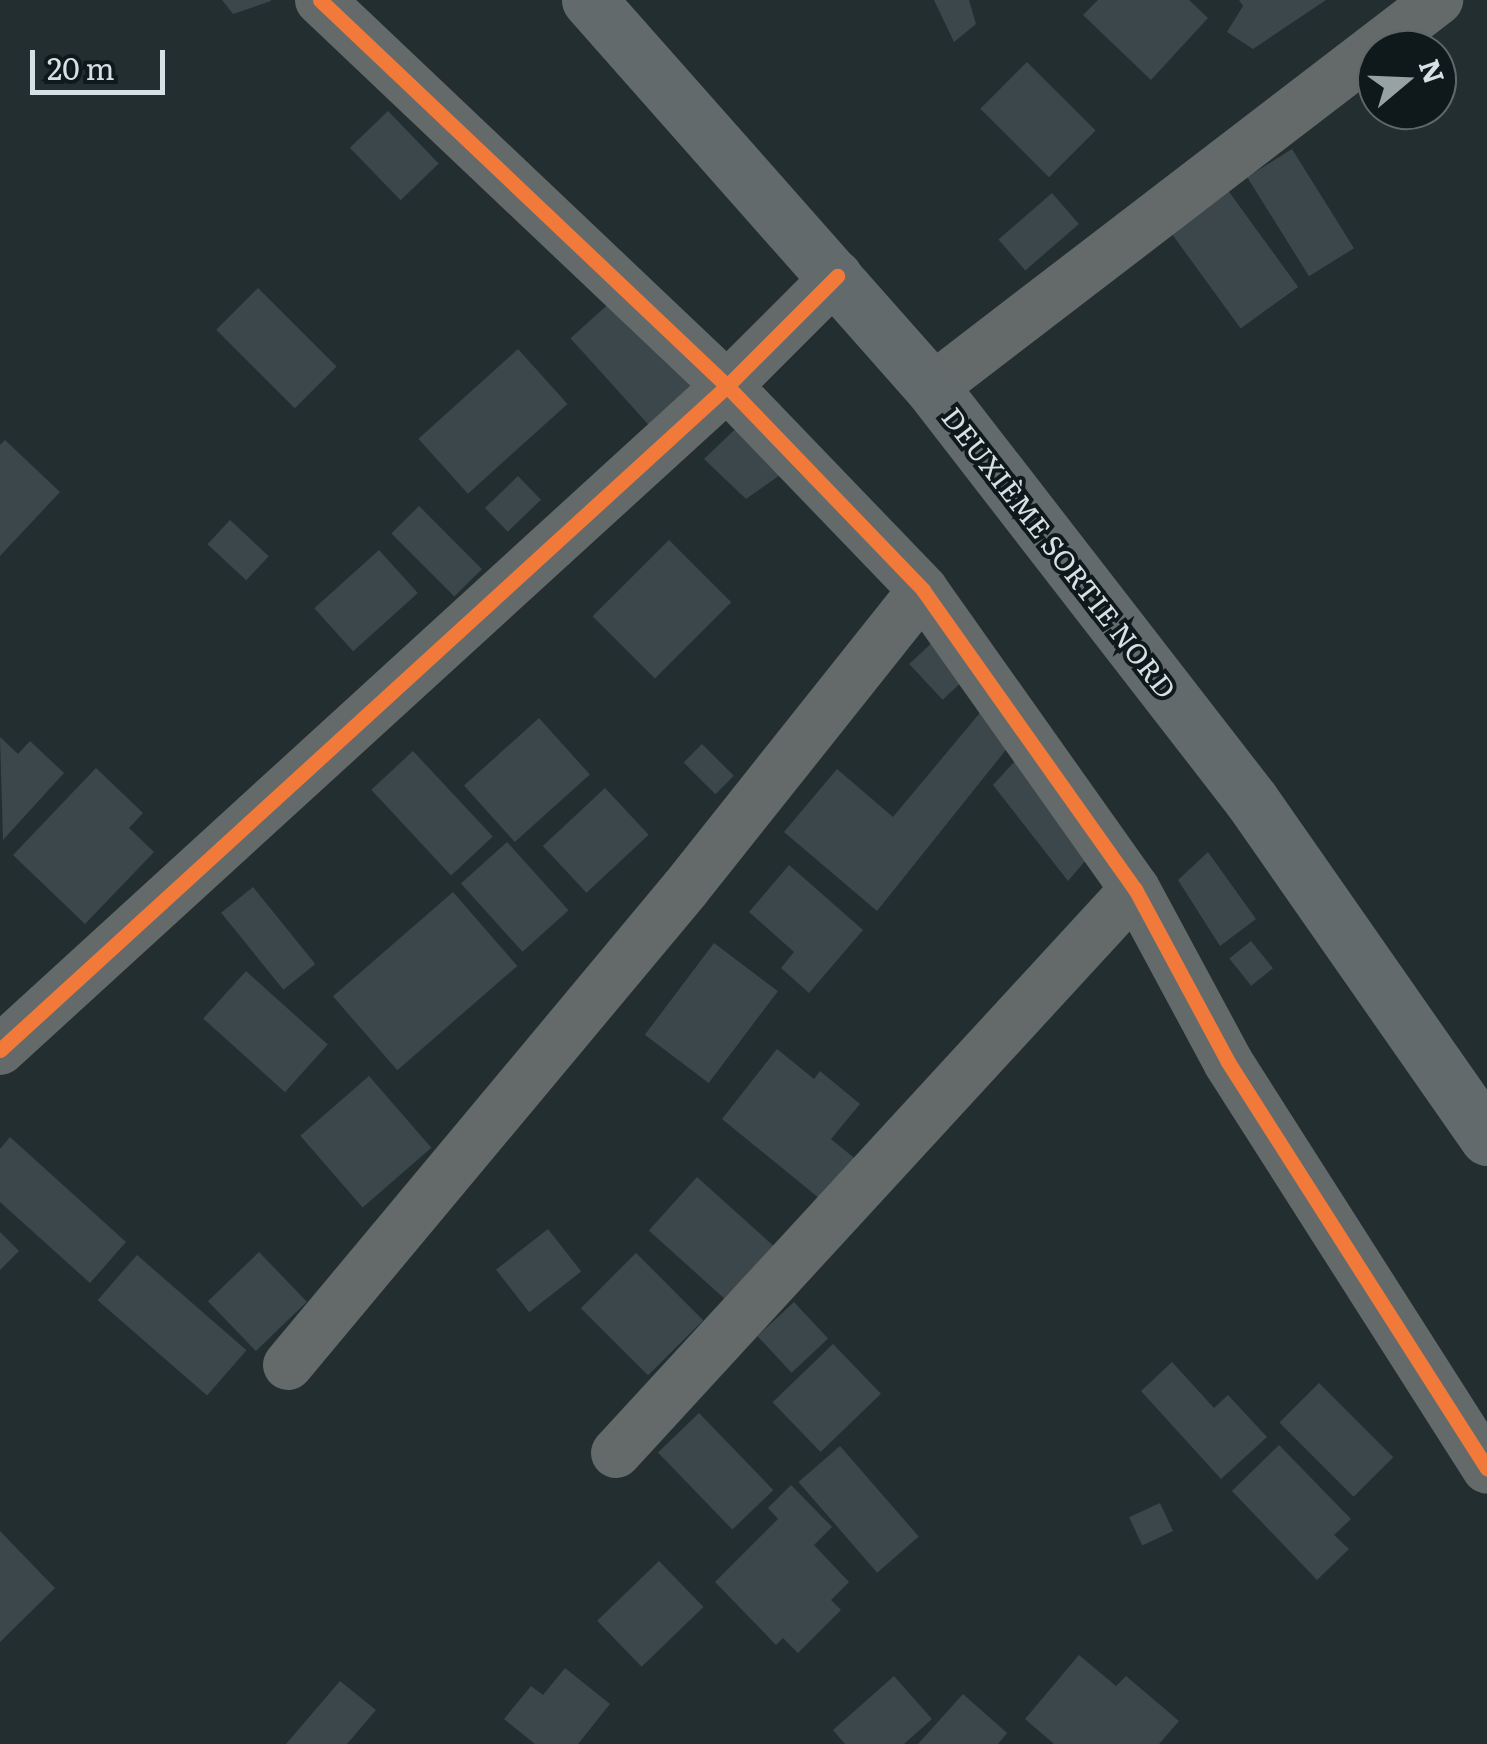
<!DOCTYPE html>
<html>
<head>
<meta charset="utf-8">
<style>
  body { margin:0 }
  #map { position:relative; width:1487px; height:1744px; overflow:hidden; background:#232e30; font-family:Literata,serif }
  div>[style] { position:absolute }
  .building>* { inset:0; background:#3b474a; transform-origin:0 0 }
  .minor>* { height:50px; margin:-25px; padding:0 25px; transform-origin:25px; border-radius:25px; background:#64696a }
  .major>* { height:55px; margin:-27.5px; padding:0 27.5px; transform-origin:27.5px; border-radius:27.5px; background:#636a6c }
  .cycleway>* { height:15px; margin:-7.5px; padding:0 7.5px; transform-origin:7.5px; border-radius:7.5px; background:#f17a3a }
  span { translate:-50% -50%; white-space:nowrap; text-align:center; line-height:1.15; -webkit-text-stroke:8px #0f181a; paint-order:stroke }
  .street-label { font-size:28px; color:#d5e1e4 }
  .north { position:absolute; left:1357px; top:30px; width:100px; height:100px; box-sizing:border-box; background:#0f181a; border:2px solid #5e686b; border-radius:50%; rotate:71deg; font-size:28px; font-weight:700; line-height:40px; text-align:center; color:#d5e1e4 }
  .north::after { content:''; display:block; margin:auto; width:35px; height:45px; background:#97a2a5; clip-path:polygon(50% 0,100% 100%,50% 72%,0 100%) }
  .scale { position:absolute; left:30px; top:50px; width:135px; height:45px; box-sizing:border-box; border:5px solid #d5e1e4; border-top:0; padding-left:12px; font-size:30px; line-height:35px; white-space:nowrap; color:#d5e1e4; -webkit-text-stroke:8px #0f181a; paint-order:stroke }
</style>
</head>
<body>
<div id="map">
  <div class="building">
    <i style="clip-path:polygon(222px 0,271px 0,271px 1px,233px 14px)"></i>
    <i style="clip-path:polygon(934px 0,969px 0,976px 24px,954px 42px)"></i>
    <i style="clip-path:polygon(1098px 0,1189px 0,1208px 18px,1151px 80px,1083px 15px)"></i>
    <i style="clip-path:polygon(1239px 0,1326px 0,1253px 49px,1227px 32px,1243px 6px)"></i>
    <i style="left:1027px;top:62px;width:97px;height:66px;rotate:45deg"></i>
    <i style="left:388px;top:111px;width:73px;height:53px;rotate:46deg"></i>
    <i style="left:1292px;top:149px;width:117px;height:53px;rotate:58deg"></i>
    <i style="left:1227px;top:189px;width:121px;height:71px;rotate:54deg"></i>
    <i style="left:1052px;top:193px;width:41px;height:71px;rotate:49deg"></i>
    <i style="left:258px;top:288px;width:111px;height:59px;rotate:45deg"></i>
    <i style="left:624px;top:290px;width:120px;height:72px;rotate:48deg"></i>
    <i style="left:518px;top:349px;width:74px;height:134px;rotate:48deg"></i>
    <i style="clip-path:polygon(750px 415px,780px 475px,746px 499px,704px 459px)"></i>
    <i style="clip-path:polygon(5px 440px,60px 492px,0 556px,0 445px)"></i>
    <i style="left:518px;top:476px;width:33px;height:46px;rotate:46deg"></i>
    <i style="left:419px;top:506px;width:89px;height:39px;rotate:45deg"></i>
    <i style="left:230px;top:520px;width:53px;height:33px;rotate:43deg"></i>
    <i style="left:669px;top:540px;width:88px;height:108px;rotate:45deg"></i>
    <i style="left:379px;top:550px;width:58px;height:87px;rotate:48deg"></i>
    <i style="left:937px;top:638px;width:49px;height:38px;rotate:47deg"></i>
    <i style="clip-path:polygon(984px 708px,1013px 741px,877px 911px,784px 832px,837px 769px,893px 817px)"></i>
    <i style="left:539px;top:718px;width:76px;height:101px;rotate:48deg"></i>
    <i style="clip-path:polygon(0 737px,18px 754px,30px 741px,64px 773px,3px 840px)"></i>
    <i style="left:702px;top:744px;width:45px;height:26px;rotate:45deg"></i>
    <i style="clip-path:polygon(1026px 749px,1098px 846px,1068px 881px,993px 785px)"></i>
    <i style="left:413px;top:751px;width:117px;height:57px;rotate:47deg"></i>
    <i style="clip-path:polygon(96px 768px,143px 813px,129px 828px,154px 852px,85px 924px,13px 855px)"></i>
    <i style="left:605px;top:788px;width:64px;height:85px;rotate:47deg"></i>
    <i style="left:507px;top:842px;width:92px;height:62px;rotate:48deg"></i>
    <i style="clip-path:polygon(1208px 852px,1256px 919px,1220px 946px,1178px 880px)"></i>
    <i style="clip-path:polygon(789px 865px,863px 930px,809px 993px,781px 968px,794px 952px,749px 912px)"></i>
    <i style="left:253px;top:887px;width:99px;height:41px;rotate:51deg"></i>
    <i style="left:453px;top:892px;width:98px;height:159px;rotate:49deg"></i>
    <i style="left:1251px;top:941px;width:35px;height:28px;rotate:51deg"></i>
    <i style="left:714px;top:943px;width:80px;height:115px;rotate:37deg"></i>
    <i style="left:246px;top:971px;width:110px;height:64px;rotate:42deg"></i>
    <i style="clip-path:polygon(777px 1049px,814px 1079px,820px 1071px,860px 1104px,831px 1139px,858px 1161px,825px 1203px,722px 1119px)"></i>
    <i style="left:369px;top:1076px;width:95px;height:91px;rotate:49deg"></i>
    <i style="clip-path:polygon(10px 1137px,126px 1242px,90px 1283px,0 1202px,0 1149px)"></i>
    <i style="left:697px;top:1177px;width:103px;height:72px;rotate:42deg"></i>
    <i style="left:548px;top:1229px;width:54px;height:66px;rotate:52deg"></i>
    <i style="clip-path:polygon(0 1232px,19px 1251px,0 1270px)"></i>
    <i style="left:259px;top:1252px;width:69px;height:71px;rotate:46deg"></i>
    <i style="left:636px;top:1253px;width:95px;height:78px;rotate:45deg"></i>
    <i style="left:137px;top:1255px;width:145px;height:60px;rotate:41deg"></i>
    <i style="left:794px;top:1302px;width:50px;height:50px;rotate:47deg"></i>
    <i style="left:833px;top:1344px;width:69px;height:84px;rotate:46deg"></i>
    <i style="clip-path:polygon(1172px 1362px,1214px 1408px,1228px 1395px,1267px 1437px,1221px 1479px,1141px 1391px)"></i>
    <i style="left:1319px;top:1383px;width:105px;height:56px;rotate:45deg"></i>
    <i style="left:699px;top:1413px;width:107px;height:57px;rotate:46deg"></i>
    <i style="clip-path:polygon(1279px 1445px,1351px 1519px,1334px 1535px,1349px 1549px,1317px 1580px,1232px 1491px)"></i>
    <i style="left:840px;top:1446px;width:120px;height:55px;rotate:49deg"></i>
    <i style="clip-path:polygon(791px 1485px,832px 1527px,814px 1545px,849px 1582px,831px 1600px,841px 1610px,798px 1653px,783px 1638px,776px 1645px,715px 1582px,778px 1519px,768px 1508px)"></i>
    <i style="left:1160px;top:1503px;width:31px;height:34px;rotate:65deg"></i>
    <i style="clip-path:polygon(0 1531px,55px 1588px,0 1642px)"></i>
    <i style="left:659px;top:1561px;width:64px;height:86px;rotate:46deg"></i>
    <i style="clip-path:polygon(1079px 1655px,1116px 1686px,1126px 1676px,1179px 1721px,1159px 1744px,1054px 1744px,1025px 1719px)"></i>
    <i style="clip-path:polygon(565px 1668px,610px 1704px,578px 1744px,535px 1744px,504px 1719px,531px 1686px,543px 1695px)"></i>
    <i style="clip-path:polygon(894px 1676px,932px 1719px,904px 1744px,845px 1744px,833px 1730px)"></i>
    <i style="clip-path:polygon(340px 1681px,376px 1710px,347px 1744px,286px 1744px)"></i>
    <i style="clip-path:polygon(963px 1694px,1007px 1733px,998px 1744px,918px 1744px)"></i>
  </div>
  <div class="minor">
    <i style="left:320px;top:0;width:561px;rotate:43.48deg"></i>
    <i style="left:727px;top:386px;width:283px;rotate:46.1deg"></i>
    <i style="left:923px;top:590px;width:367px;rotate:54.7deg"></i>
    <i style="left:1135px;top:889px;width:196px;rotate:61.7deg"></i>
    <i style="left:1228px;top:1062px;width:482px;rotate:57.5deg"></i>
    <i style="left:932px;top:388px;width:638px;rotate:-37.48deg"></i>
    <i style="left:0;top:1050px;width:985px;rotate:-42.41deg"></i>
    <i style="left:727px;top:386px;width:156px;rotate:-45deg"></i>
    <i style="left:288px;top:1365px;width:620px;rotate:-50.17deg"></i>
    <i style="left:685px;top:889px;width:382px;rotate:-51.5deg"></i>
    <i style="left:616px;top:1453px;width:766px;rotate:-47.38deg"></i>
  </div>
  <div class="major">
    <i style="left:589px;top:0;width:518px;rotate:48.52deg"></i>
    <i style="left:932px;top:388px;width:522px;rotate:52.23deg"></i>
    <i style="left:1252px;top:801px;width:411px;rotate:55.1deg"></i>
  </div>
  <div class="cycleway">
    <i style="left:320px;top:0;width:561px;rotate:43.48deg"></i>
    <i style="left:727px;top:386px;width:283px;rotate:46.1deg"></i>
    <i style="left:923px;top:590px;width:367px;rotate:54.7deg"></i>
    <i style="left:1135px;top:889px;width:196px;rotate:61.7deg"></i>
    <i style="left:1228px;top:1062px;width:482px;rotate:57.5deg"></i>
    <i style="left:0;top:1050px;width:985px;rotate:-42.41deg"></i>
    <i style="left:727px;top:386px;width:156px;rotate:-45deg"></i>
  </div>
  <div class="street-label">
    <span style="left:1060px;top:552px;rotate:52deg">DEUXIÈME SORTIE NORD</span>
  </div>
  <div class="north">N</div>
  <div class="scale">20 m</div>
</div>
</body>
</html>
